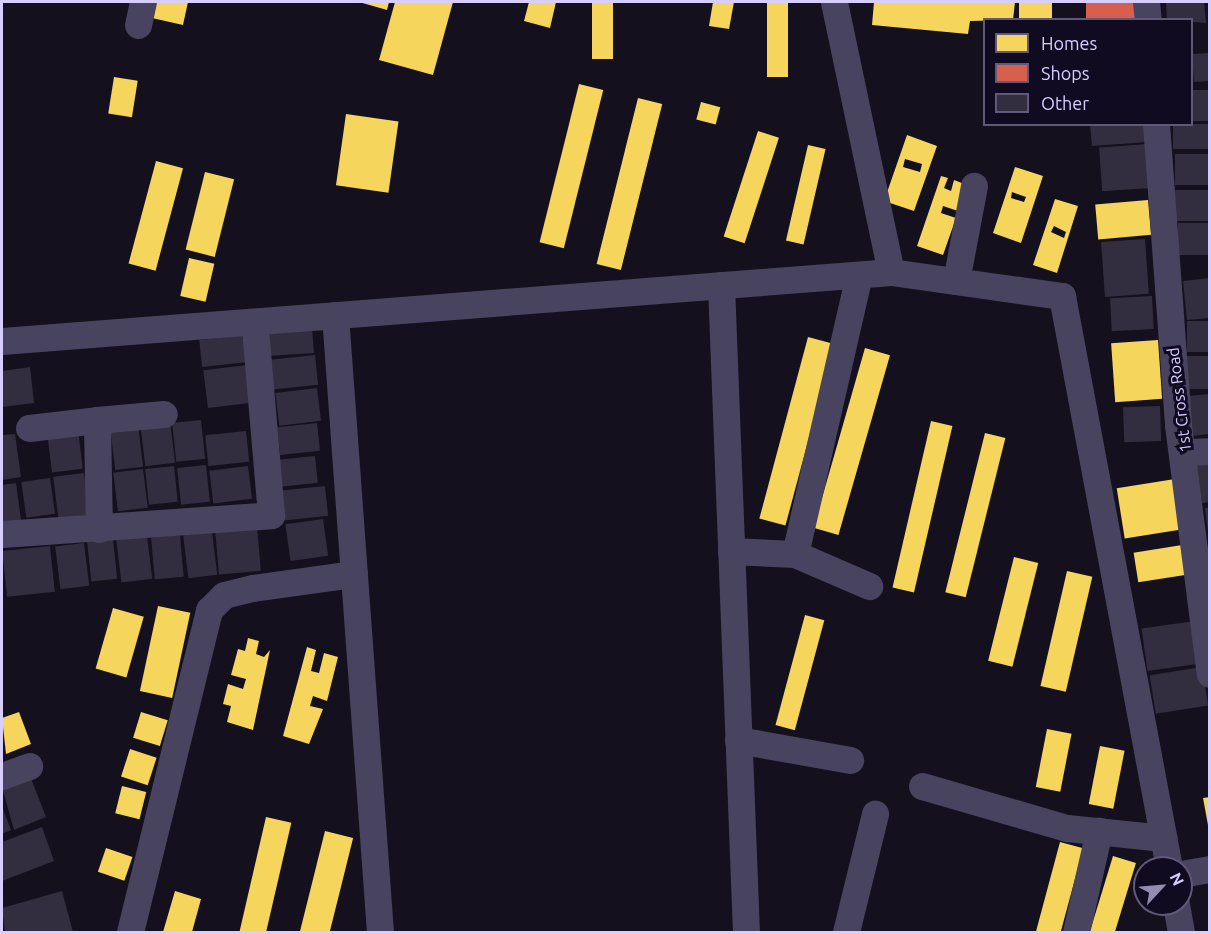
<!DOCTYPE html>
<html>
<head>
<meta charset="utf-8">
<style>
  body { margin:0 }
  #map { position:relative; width:1211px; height:934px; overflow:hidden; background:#14101d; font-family:Ubuntu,sans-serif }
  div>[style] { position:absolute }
  .homes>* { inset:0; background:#f6d55c; transform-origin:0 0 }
  .shops>* { inset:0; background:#d6604d; transform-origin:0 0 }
  .building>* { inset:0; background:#322e3f; transform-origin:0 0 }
  .minor>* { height:27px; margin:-13.5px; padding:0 13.5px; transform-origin:13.5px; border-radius:13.5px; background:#48445f }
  span { translate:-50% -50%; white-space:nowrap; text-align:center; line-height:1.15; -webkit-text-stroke:6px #110b22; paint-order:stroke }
  .street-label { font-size:16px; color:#d7cdff }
  .frame { position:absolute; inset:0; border:3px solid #d7cdff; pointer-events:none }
  .legend { position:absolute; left:983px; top:18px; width:210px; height:108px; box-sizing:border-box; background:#110b22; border:2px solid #60597a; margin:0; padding:8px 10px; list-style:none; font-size:18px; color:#d7cdff }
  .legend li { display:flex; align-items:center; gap:12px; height:30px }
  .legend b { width:30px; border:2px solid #60597a }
  .north { position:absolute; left:1133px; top:856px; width:60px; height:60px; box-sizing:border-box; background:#110b22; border:2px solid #60597a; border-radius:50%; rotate:64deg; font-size:16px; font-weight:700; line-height:24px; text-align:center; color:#d7cdff }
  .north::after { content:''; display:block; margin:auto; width:21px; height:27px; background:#938bb0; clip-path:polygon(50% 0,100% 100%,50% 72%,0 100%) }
</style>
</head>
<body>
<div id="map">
  <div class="homes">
    <i style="clip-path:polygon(156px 2px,188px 2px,183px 25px,152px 18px)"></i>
    <i style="clip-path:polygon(359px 2px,389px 2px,387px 10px)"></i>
    <i style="clip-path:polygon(395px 2px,453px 2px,433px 75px,379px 60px)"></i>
    <i style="clip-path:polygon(529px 2px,556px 2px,550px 28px,524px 21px)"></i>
    <i style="left:592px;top:2px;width:21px;height:57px"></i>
    <i style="clip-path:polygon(713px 2px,734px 2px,729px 29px,709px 26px)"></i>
    <i style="left:767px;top:2px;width:21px;height:75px"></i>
    <i style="clip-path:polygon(874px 2px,1015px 2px,1013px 20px,970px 21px,968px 34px,872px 25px)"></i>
    <i style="left:1019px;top:2px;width:33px;height:18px"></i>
    <i style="left:114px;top:77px;width:24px;height:37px;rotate:9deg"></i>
    <i style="left:579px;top:84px;width:25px;height:163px;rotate:14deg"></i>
    <i style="left:638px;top:98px;width:25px;height:171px;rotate:14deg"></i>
    <i style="left:701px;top:102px;width:20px;height:18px;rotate:15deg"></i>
    <i style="left:346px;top:114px;width:53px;height:72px;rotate:8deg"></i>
    <i style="left:758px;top:131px;width:22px;height:111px;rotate:18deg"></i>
    <i style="clip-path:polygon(evenodd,907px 135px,937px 146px,914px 211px,884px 201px,907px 135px,905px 159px,922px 164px,920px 172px,903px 167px,905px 159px)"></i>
    <i style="left:808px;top:145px;width:18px;height:98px;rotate:13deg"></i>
    <i style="left:156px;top:161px;width:28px;height:106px;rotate:15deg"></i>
    <i style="clip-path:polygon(evenodd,1015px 167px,1043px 176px,1021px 243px,993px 233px,1015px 167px,1012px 192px,1026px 197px,1024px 202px,1011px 198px,1012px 192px)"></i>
    <i style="left:205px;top:172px;width:30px;height:80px;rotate:14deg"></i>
    <i style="clip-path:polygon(941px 176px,948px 178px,944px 188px,951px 191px,954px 180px,967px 185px,958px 211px,943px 206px,941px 213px,956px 218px,943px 255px,917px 246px)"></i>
    <i style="clip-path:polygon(evenodd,1055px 199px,1078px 206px,1057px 273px,1033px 265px,1055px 199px,1054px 226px,1066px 232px,1064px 238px,1051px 232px,1054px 226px)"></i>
    <i style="left:1148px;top:200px;width:35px;height:53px;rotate:85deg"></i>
    <i style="left:189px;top:258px;width:26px;height:39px;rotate:13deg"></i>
    <i style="left:808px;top:337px;width:27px;height:188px;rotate:15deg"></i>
    <i style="left:1158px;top:340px;width:59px;height:47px;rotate:86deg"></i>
    <i style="left:865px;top:348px;width:26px;height:187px;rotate:16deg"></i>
    <i style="left:931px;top:421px;width:22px;height:171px;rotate:13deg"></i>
    <i style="left:985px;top:433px;width:21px;height:164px;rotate:14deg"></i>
    <i style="left:1175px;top:479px;width:51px;height:59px;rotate:81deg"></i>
    <i style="left:1182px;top:545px;width:30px;height:49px;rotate:81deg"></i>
    <i style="left:1014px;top:557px;width:25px;height:107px;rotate:14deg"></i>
    <i style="left:1067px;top:571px;width:26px;height:118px;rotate:13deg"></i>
    <i style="left:158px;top:606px;width:33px;height:87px;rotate:12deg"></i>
    <i style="left:113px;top:608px;width:32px;height:63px;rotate:16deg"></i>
    <i style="left:805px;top:615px;width:20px;height:114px;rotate:15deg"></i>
    <i style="clip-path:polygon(248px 638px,259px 641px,256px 654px,264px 657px,270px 650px,253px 730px,227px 722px,231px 706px,223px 704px,228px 684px,243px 689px,246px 679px,231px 675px,238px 649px,245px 651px)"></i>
    <i style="clip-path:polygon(307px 647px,316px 650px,311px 671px,319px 673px,324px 653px,338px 657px,327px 701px,313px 696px,310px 706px,323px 709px,309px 744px,283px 736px)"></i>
    <i style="clip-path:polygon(19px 712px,31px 744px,6px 754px,2px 718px)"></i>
    <i style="left:141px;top:712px;width:28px;height:27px;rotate:17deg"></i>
    <i style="left:1047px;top:729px;width:25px;height:59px;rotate:11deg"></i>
    <i style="left:1100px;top:746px;width:25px;height:59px;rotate:11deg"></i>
    <i style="left:130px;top:749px;width:28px;height:29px;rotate:18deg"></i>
    <i style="left:122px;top:786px;width:25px;height:28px;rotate:14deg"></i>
    <i style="clip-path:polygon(1210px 797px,1210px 825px,1208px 825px,1203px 798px)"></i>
    <i style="left:266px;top:817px;width:26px;height:118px;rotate:13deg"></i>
    <i style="left:325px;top:831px;width:29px;height:105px;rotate:14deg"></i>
    <i style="left:1060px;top:842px;width:24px;height:92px;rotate:15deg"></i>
    <i style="left:106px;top:848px;width:28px;height:25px;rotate:19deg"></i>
    <i style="left:1113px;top:856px;width:24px;height:79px;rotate:17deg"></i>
    <i style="clip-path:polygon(175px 891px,201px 899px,192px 932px,163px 932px)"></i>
  </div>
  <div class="shops">
    <i style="left:1086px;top:2px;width:49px;height:18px"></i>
  </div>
  <div class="building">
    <i style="clip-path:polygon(1166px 2px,1204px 2px,1206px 23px,1167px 20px)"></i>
    <i style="left:1208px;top:53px;width:28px;height:16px;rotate:86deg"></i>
    <i style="left:1210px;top:90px;width:31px;height:18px;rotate:90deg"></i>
    <i style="clip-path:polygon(1090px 124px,1147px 124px,1148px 142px,1092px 146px)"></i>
    <i style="left:1210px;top:124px;width:25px;height:37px;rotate:90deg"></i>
    <i style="left:1148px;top:144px;width:44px;height:49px;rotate:86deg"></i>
    <i style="left:1210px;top:154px;width:31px;height:35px;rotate:90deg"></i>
    <i style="left:1210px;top:190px;width:31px;height:35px;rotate:90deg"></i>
    <i style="left:1210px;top:223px;width:32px;height:32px;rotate:90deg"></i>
    <i style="left:1145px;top:239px;width:55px;height:44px;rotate:86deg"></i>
    <i style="clip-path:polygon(1210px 278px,1210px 318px,1187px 320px,1183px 281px)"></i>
    <i style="left:1152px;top:296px;width:33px;height:42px;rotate:87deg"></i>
    <i style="left:1210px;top:321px;width:31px;height:23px;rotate:90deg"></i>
    <i style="left:312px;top:326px;width:27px;height:45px;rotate:86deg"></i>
    <i style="left:248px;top:335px;width:27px;height:49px;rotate:84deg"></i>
    <i style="left:315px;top:355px;width:30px;height:45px;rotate:84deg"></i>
    <i style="left:1210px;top:356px;width:33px;height:23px;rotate:90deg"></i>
    <i style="left:247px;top:365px;width:38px;height:44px;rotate:83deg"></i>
    <i style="clip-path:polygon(30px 367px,34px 403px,2px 407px,2px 371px)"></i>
    <i style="left:317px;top:388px;width:33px;height:42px;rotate:83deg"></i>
    <i style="clip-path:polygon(1210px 394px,1210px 434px,1192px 436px,1187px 396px)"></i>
    <i style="left:1160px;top:406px;width:35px;height:37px;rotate:88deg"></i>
    <i style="left:201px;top:420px;width:39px;height:29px;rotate:84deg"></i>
    <i style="left:170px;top:421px;width:42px;height:30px;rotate:83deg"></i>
    <i style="left:317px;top:423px;width:28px;height:40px;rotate:84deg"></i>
    <i style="left:138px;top:425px;width:42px;height:28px;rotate:83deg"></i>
    <i style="left:78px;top:430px;width:39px;height:31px;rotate:83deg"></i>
    <i style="left:246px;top:431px;width:31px;height:41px;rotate:84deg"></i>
    <i style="clip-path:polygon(15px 434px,21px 477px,2px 480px,2px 435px)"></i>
    <i style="left:315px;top:456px;width:27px;height:37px;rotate:84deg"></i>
    <i style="clip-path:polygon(1210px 458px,1210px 502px,1202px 503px,1196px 460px)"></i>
    <i style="left:206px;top:465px;width:37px;height:29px;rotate:84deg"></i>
    <i style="left:174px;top:466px;width:36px;height:29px;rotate:84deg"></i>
    <i style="left:248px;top:466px;width:33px;height:39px;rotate:83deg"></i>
    <i style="left:143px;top:469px;width:39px;height:30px;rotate:83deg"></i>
    <i style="left:84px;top:473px;width:42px;height:31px;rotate:83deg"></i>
    <i style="left:50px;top:478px;width:36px;height:29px;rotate:82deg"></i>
    <i style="clip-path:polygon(16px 483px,21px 520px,2px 522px,2px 485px)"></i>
    <i style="left:325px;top:486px;width:30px;height:44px;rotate:84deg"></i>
    <i style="clip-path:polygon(1205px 508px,1210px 508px,1210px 531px,1208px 531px)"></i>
    <i style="left:323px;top:519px;width:37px;height:38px;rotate:82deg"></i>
    <i style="left:257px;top:527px;width:44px;height:42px;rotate:85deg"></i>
    <i style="left:212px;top:532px;width:43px;height:29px;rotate:83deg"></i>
    <i style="left:180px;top:535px;width:42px;height:29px;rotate:85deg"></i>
    <i style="left:147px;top:536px;width:43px;height:31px;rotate:83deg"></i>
    <i style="left:113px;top:539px;width:40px;height:26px;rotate:84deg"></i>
    <i style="left:84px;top:543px;width:43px;height:29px;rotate:83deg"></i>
    <i style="left:50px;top:546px;width:46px;height:48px;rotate:84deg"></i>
    <i style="left:1195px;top:621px;width:43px;height:54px;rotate:82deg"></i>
    <i style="left:1202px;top:667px;width:39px;height:53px;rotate:81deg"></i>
    <i style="clip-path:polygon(30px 776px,46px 817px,14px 830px,2px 787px)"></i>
    <i style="clip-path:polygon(2px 806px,11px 830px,2px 834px)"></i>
    <i style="clip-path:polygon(42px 827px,54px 861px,2px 881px,2px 842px)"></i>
    <i style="clip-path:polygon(62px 891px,73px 932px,5px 932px,2px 908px)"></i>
  </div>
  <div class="minor">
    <i style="left:834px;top:2px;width:276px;rotate:78.1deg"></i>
    <i style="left:1146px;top:2px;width:18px;rotate:84deg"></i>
    <i style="left:138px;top:25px;width:24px;rotate:-78deg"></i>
    <i style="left:1156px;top:124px;width:302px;rotate:85.8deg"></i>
    <i style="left:1178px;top:425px;width:251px;rotate:82.7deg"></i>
    <i style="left:956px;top:281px;width:97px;rotate:-79.3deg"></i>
    <i style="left:721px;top:285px;width:647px;rotate:87.79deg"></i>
    <i style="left:335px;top:315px;width:619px;rotate:85.83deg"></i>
    <i style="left:2px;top:341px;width:892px;rotate:-4.44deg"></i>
    <i style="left:891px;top:272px;width:173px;rotate:8deg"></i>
    <i style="left:1062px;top:296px;width:582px;rotate:79.4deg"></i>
    <i style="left:29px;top:428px;width:68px;rotate:-6.7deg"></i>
    <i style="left:1185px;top:452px;width:25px;rotate:-2deg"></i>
    <i style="left:99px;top:529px;width:109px;rotate:-91.1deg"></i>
    <i style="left:97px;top:420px;width:67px;rotate:-5.1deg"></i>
    <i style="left:2px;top:534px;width:270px;rotate:-4deg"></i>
    <i style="left:271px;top:515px;width:177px;rotate:-94.9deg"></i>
    <i style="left:731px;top:551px;width:64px;rotate:2.7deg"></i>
    <i style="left:795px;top:554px;width:81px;rotate:23.4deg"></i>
    <i style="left:795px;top:554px;width:286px;rotate:-77.1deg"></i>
    <i style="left:738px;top:740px;width:114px;rotate:10.1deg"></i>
    <i style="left:2px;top:776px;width:29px;rotate:-20deg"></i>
    <i style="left:922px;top:786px;width:151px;rotate:16.2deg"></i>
    <i style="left:1067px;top:828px;width:97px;rotate:5.9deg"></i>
    <i style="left:1181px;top:874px;width:29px;rotate:-10deg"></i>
    <i style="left:1176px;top:904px;width:28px;rotate:80deg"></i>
    <i style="left:130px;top:932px;width:332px;rotate:-76.2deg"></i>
    <i style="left:209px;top:610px;width:21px;rotate:-45deg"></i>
    <i style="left:224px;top:595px;width:30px;rotate:-14deg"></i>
    <i style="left:253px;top:588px;width:102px;rotate:-7.9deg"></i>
    <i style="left:846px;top:932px;width:122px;rotate:-76.2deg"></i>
    <i style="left:1076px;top:932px;width:104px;rotate:-77.2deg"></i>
  </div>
  <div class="street-label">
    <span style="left:1179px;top:400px;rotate:-97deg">1st Cross Road</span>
  </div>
  <div class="frame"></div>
  <ul class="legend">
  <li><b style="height:16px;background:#f6d55c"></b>Homes</li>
  <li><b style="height:16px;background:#d6604d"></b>Shops</li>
  <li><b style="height:16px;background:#322e3f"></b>Other</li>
  </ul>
  <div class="north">N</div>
</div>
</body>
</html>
